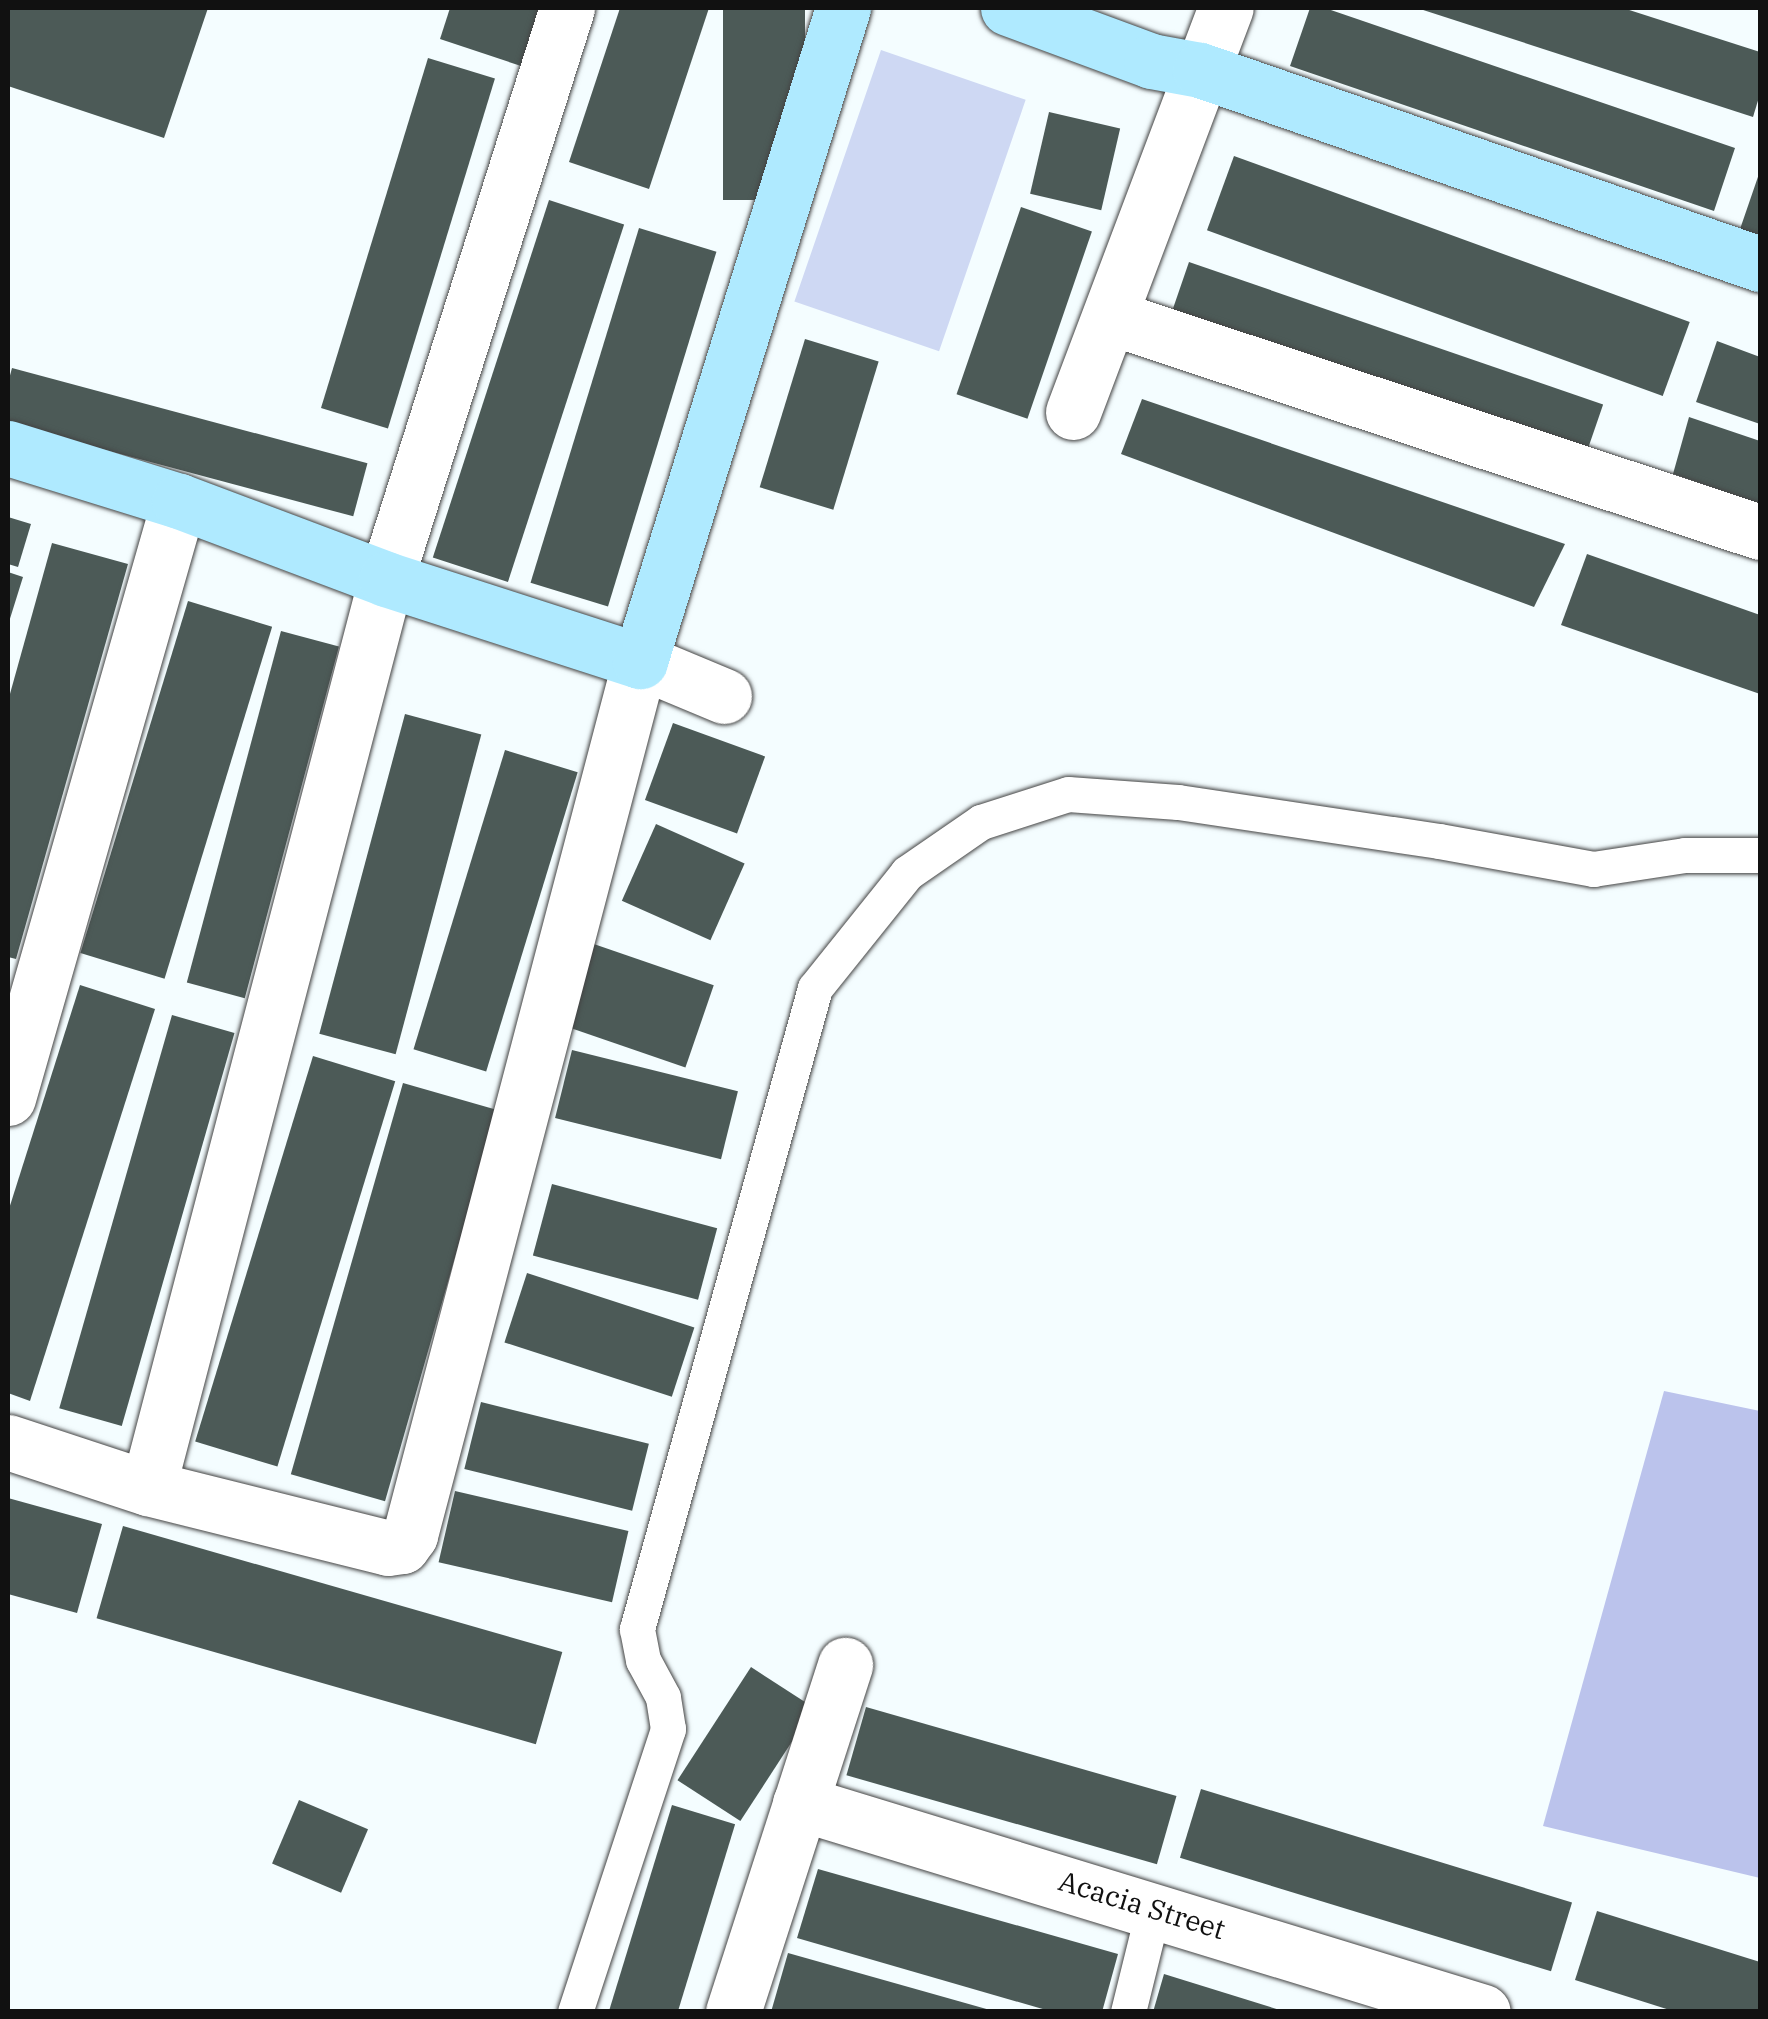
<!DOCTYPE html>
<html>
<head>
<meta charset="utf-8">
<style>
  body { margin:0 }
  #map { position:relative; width:1768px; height:2019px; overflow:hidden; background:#f4fdff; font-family:"IBM Plex Serif",serif }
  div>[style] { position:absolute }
  .green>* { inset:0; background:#bbc3ec }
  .pitch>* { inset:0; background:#ced8f3; transform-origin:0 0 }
  .building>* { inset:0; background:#4c5a57; transform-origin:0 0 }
  .roads { filter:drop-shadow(0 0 2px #444) drop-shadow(0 0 2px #444) }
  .lane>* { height:35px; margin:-17.5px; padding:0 17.5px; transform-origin:17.5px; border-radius:17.5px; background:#fff }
  .street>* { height:55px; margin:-27.5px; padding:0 27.5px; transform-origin:27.5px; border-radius:27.5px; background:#fff }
  .secondary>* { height:55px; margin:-27.5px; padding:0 27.5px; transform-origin:27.5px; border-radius:27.5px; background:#afeaff }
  span { translate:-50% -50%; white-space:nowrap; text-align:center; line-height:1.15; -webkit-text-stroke:10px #fff; paint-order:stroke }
  .street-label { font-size:28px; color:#111 }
  .frame { position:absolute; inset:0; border:10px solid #111; pointer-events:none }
</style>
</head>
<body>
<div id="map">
  <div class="green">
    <i style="clip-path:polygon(1664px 1391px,1760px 1411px,1760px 1878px,1543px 1826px)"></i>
  </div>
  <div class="pitch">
    <i style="left:881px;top:50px;width:153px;height:266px;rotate:19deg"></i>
  </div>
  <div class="building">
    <i style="clip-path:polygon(8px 8px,208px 8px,164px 138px,8px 86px)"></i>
    <i style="clip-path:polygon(450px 8px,540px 8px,521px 66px,440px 39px)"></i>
    <i style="clip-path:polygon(620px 8px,709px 8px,649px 189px,569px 162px)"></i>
    <i style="left:723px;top:8px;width:82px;height:192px"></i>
    <i style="clip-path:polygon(1310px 8px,1325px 8px,1735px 148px,1714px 211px,1290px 66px)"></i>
    <i style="clip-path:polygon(1417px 8px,1623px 8px,1760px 52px,1760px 94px,1753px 117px)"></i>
    <i style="left:428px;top:58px;width:70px;height:366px;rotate:17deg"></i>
    <i style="left:1049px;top:112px;width:73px;height:84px;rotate:13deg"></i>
    <i style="left:1234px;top:156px;width:485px;height:79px;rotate:20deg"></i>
    <i style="clip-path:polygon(1760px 171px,1760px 239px,1739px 232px)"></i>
    <i style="left:549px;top:200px;width:79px;height:376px;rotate:18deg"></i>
    <i style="left:1021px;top:207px;width:75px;height:198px;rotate:19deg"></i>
    <i style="left:639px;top:228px;width:81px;height:371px;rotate:17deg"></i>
    <i style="left:1189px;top:262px;width:438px;height:55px;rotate:19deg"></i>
    <i style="left:805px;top:339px;width:77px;height:155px;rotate:17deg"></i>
    <i style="clip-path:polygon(1717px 341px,1760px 357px,1760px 424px,1696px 402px)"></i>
    <i style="left:12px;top:368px;width:368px;height:55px;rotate:15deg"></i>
    <i style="clip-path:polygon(1142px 399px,1565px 544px,1534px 607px,1121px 454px)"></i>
    <i style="clip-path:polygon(1689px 417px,1760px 441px,1760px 504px,1673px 474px)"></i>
    <i style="clip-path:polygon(8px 517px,31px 524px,18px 567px,8px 564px)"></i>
    <i style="clip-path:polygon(52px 543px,128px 564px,16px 959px,8px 957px,8px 701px)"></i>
    <i style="clip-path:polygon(1587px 554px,1760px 615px,1760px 694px,1561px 625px)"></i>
    <i style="clip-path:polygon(8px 572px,23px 577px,8px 625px)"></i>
    <i style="left:188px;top:601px;width:88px;height:368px;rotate:17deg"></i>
    <i style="left:281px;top:631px;width:60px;height:364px;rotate:15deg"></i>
    <i style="left:405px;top:714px;width:79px;height:331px;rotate:15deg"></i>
    <i style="left:673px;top:723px;width:98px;height:82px;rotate:20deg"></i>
    <i style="left:505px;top:750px;width:76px;height:313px;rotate:17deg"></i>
    <i style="left:656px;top:824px;width:97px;height:84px;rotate:24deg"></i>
    <i style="left:588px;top:942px;width:133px;height:87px;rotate:19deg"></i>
    <i style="clip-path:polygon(80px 985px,155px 1009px,30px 1401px,8px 1393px,8px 1212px)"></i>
    <i style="left:172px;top:1015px;width:65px;height:409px;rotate:16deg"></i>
    <i style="left:572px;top:1050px;width:171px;height:70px;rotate:14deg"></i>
    <i style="left:313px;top:1056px;width:86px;height:403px;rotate:17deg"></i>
    <i style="left:403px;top:1083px;width:98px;height:407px;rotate:16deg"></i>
    <i style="left:552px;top:1184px;width:171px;height:74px;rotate:15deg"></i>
    <i style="left:527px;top:1273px;width:176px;height:73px;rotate:18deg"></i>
    <i style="left:481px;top:1402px;width:173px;height:69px;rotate:14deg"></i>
    <i style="left:455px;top:1491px;width:178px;height:73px;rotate:13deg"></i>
    <i style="clip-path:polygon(8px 1498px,102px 1524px,77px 1613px,8px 1594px)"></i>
    <i style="left:123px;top:1526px;width:457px;height:96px;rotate:16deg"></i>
    <i style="left:751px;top:1667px;width:75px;height:135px;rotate:33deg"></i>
    <i style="left:866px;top:1707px;width:323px;height:71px;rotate:16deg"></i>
    <i style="left:1201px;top:1789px;width:388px;height:72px;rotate:17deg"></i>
    <i style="left:299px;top:1800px;width:75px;height:69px;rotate:23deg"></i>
    <i style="left:672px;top:1805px;width:66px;height:216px;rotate:17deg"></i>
    <i style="clip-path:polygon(818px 1869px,1118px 1954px,1102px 2012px,1053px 2012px,797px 1938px)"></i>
    <i style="clip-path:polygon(1597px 1911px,1760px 1962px,1760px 2012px,1676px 2012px,1575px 1980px)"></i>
    <i style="clip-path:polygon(788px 1953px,990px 2010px,990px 2012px,771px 2012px)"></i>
    <i style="clip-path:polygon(1164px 1974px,1283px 2011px,1283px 2012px,1153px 2012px)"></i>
  </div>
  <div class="roads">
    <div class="lane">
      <i style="left:575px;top:2012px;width:298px;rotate:-71.8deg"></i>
      <i style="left:668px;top:1729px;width:32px;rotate:-99deg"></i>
      <i style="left:663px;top:1697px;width:42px;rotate:-118.4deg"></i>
      <i style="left:643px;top:1660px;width:32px;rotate:-101deg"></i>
      <i style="left:637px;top:1629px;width:665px;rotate:-74.48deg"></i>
      <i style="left:815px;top:988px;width:147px;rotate:-51.3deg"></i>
      <i style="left:907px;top:873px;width:90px;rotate:-34.6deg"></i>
      <i style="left:981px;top:822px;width:91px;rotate:-17.8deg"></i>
      <i style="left:1068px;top:794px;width:110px;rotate:4.2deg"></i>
      <i style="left:1178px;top:802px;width:264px;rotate:8.5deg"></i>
      <i style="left:1439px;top:841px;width:157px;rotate:10.3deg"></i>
      <i style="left:1593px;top:869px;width:93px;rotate:-8.7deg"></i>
      <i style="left:1685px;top:855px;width:75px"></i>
      <i style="left:1128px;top:2012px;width:108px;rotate:-76.1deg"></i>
    </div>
    <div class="street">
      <i style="left:1110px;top:317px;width:685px;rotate:18.3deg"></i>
      <i style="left:1073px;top:412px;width:432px;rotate:-69.3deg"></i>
      <i style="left:8px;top:1098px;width:621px;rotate:-74.02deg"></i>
      <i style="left:8px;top:1442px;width:147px;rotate:18.2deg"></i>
      <i style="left:148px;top:1488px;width:247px;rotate:14deg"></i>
      <i style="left:388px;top:1548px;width:14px;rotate:-8deg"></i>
      <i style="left:402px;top:1546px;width:14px;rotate:-54deg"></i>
      <i style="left:410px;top:1535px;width:904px;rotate:-75.26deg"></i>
      <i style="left:640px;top:661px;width:91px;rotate:22.6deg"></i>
      <i style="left:148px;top:1488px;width:940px;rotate:-75.33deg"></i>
      <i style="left:386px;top:579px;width:599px;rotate:-72.41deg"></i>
      <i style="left:800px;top:1803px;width:714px;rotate:17.01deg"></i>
      <i style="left:733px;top:2012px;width:365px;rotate:-72.1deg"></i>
    </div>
    <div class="secondary">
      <i style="left:1008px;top:8px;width:153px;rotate:20.3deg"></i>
      <i style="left:1151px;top:61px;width:50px;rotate:10.4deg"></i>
      <i style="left:1200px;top:70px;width:593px;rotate:19.11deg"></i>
      <i style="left:8px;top:448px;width:179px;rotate:17.2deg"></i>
      <i style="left:179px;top:501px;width:221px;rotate:20.6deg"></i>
      <i style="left:386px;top:579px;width:267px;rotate:17.9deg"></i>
      <i style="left:640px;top:661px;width:684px;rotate:-72.73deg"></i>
    </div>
  </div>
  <div class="street-label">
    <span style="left:1142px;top:1905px;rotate:17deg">Acacia Street</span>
  </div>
  <div class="frame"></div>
</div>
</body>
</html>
